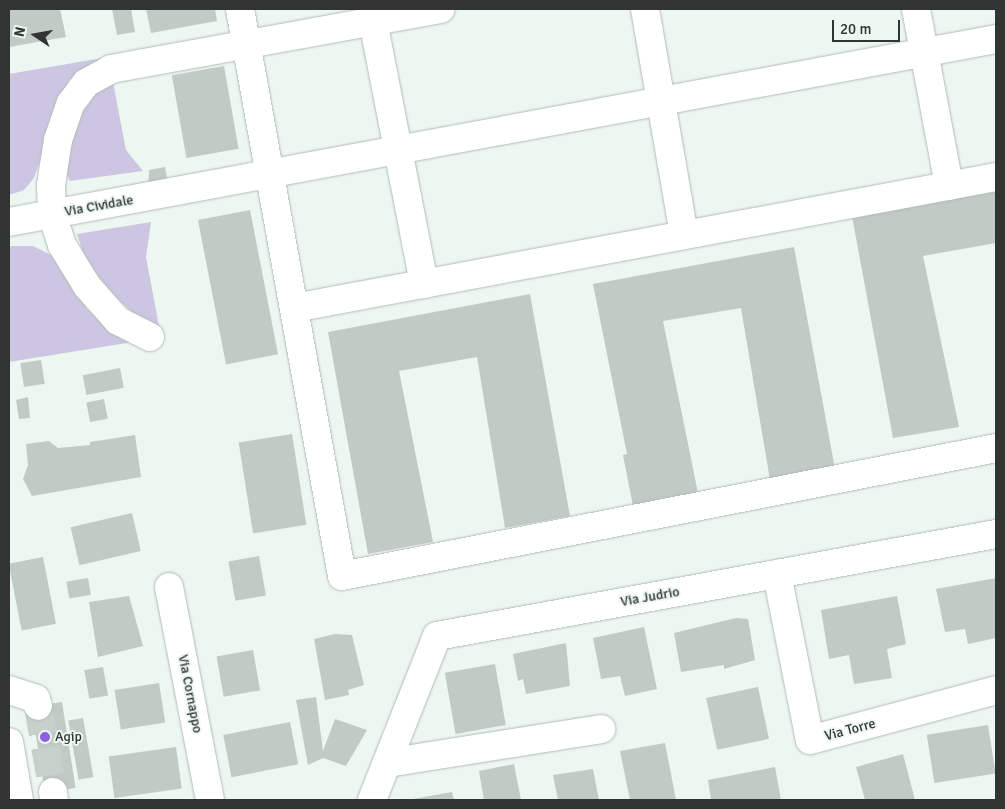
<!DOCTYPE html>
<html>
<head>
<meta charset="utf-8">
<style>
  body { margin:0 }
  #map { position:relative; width:1005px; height:809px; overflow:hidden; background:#edf7f1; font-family:Signika,sans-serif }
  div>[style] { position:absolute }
  .green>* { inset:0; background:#cdc6e2 }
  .building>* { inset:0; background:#c1cac5; transform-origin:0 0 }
  .minor-tunnel>* { height:28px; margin-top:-14px; transform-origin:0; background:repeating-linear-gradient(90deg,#c7d0cb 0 28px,transparent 0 42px) }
  .roads { filter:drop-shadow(0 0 1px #b1bab5) drop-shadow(0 0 1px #b1bab5) }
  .minor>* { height:28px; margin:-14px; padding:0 14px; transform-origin:14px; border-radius:14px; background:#fff }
  .major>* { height:28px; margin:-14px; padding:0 14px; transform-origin:14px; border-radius:14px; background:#fff }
  .dots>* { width:14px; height:14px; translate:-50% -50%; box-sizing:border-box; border:2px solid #edf7f1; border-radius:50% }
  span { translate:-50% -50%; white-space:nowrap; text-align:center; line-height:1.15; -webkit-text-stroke:4px #edf7f1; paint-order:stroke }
  .street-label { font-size:14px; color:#313432 }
  .poi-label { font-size:14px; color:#313432 }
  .left { translate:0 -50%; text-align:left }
  .frame { position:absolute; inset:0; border:10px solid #313432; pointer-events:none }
  .north { position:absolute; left:10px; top:10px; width:50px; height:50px; -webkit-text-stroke:4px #edf7f1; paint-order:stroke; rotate:282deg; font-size:14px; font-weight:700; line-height:20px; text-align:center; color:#313432 }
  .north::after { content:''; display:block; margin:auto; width:18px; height:22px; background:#313432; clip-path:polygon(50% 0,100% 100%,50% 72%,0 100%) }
  .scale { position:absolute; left:832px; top:20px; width:68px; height:22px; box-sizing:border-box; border:2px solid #313432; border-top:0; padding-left:6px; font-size:15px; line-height:18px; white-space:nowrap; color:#313432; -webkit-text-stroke:4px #edf7f1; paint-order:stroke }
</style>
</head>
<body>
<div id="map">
  <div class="green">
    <i style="clip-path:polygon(108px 57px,69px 80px,34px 178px,24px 190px,9px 195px,9px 74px)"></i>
    <i style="clip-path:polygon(112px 77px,126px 150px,143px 171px,70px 181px,65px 172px,68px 153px,84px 104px)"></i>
    <i style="clip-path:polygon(151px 222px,146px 257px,161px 337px,108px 291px,83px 253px,77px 234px)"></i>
    <i style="clip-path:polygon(12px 246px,33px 246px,51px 255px,88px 310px,133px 342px,9px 362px,9px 247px)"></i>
  </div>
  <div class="building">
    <i style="clip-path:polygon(9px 9px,60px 9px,66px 37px,9px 47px)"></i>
    <i style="clip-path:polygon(112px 9px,131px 9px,135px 32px,117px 35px)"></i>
    <i style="clip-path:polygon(146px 9px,215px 9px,217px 21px,151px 33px)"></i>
    <i style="left:224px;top:66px;width:84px;height:53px;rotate:80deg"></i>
    <i style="clip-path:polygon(165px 167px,169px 188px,148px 192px,149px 170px)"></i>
    <i style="clip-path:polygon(996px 190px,996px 243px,923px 256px,959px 427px,893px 438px,852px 216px)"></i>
    <i style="left:250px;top:210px;width:147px;height:53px;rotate:79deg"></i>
    <i style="clip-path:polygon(794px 247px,835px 469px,770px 480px,741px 308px,663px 321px,698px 493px,633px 506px,623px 455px,627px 454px,593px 284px)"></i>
    <i style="clip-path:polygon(530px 294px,570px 516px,505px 528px,477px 357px,399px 371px,433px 542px,368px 554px,328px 332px)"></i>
    <i style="left:41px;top:360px;width:24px;height:21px;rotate:81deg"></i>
    <i style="left:120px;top:368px;width:20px;height:38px;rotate:79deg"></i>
    <i style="clip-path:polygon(28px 397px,30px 418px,19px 419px,16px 400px)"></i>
    <i style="left:104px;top:399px;width:20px;height:18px;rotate:79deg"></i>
    <i style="left:292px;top:434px;width:92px;height:54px;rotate:81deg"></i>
    <i style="clip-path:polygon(135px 435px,141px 477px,32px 496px,23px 479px,28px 465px,26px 444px,49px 441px,58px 448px,90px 445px,90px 442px)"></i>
    <i style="left:132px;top:513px;width:39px;height:63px;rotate:77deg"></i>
    <i style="left:259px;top:556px;width:40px;height:31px;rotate:80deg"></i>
    <i style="left:43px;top:557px;width:68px;height:35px;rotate:79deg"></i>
    <i style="left:88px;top:578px;width:17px;height:22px;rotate:80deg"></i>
    <i style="clip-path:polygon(996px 578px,996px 638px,968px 644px,965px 629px,945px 632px,936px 589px)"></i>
    <i style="clip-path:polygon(129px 596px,143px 646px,98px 657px,89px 602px)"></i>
    <i style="clip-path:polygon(897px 596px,906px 644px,887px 649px,892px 678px,854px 684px,849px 655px,829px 659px,821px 610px)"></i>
    <i style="clip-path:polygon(736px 618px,748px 619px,755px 660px,724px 669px,724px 665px,681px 672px,674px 633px)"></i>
    <i style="clip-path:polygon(644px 627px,657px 689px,625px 696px,620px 676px,601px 679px,593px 638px)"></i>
    <i style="clip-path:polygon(335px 634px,352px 635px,364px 685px,348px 690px,349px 695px,325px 700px,314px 639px)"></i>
    <i style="clip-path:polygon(566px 643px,570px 686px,526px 694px,523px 679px,518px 681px,513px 654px)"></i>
    <i style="left:253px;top:650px;width:41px;height:37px;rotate:80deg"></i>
    <i style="left:495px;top:664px;width:62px;height:51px;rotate:80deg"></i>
    <i style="left:103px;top:667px;width:29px;height:19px;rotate:80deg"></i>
    <i style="left:159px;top:683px;width:40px;height:45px;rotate:81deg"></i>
    <i style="left:758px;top:687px;width:53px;height:53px;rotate:78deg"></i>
    <i style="clip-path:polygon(316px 697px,323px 751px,335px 719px,367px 730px,346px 766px,323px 758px,308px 765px,296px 700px)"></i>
    <i style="left:62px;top:702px;width:87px;height:31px;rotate:81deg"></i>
    <i style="left:83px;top:718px;width:60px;height:15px;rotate:80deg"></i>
    <i style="left:290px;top:722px;width:43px;height:68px;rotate:79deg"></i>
    <i style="left:988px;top:725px;width:49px;height:62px;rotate:81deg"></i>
    <i style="clip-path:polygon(665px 743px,676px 800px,630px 800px,620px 751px)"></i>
    <i style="left:176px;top:747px;width:42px;height:68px;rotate:82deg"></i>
    <i style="clip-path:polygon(903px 754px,915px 800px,865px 800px,856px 767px)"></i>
    <i style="clip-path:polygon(514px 764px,521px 800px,484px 800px,479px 771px)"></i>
    <i style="clip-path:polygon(775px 767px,781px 800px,711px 800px,708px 780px)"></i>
    <i style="clip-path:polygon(593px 769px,599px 800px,558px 800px,553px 775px)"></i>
    <i style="clip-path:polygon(452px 792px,454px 800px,413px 800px,413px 799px)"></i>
  </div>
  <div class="minor-tunnel">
    <i style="left:38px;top:706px;width:87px;rotate:80.1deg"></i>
  </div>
  <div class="roads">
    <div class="minor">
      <i style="left:240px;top:9px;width:576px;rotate:79.8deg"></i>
      <i style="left:342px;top:576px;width:666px;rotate:-11.07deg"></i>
      <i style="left:645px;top:9px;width:229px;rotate:80.2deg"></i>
      <i style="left:916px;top:9px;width:180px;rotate:79.4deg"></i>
      <i style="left:373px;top:21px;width:268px;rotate:79deg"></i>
      <i style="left:9px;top:222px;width:1004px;rotate:-10.5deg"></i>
      <i style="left:294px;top:308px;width:714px;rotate:-10.57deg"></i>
      <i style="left:150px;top:337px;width:36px;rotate:-153deg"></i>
      <i style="left:118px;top:321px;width:47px;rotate:-131.5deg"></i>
      <i style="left:87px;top:286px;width:48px;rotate:-121.4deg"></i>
      <i style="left:62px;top:245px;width:33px;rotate:-108deg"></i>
      <i style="left:52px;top:214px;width:29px;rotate:-92deg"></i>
      <i style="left:51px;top:185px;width:46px;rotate:-81.2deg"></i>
      <i style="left:58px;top:140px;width:39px;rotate:-71deg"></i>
      <i style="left:71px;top:103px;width:25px;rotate:-53deg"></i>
      <i style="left:86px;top:83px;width:29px;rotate:-29deg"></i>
      <i style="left:111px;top:69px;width:335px;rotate:-10.3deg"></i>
      <i style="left:777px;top:574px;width:169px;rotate:78.8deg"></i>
      <i style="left:810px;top:740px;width:193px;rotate:-15deg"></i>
      <i style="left:169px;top:587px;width:217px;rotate:79.1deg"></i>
      <i style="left:9px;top:690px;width:28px;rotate:18deg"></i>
      <i style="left:36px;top:699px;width:7px;rotate:74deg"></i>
      <i style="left:387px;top:763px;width:217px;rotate:-9deg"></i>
      <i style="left:53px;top:792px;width:8px;rotate:83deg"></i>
      <i style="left:372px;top:800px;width:176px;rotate:-68.4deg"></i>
      <i style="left:437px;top:636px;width:568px;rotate:-10.34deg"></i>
    </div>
    <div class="major">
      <i style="left:9px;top:742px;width:59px;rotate:80.2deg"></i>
    </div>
  </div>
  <div class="dots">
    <i style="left:45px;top:737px;background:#8d60da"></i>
  </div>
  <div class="street-label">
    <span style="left:99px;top:206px;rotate:-10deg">Via Cividale</span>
    <span style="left:650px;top:597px;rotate:-10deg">Via Judrio</span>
    <span style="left:190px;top:694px;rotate:79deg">Via Cornappo</span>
    <span style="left:850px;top:730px;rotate:-15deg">Via Torre</span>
  </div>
  <div class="poi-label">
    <span class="left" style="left:55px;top:737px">Agip</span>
  </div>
  <div class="frame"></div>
  <div class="north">N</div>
  <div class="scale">20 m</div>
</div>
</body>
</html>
